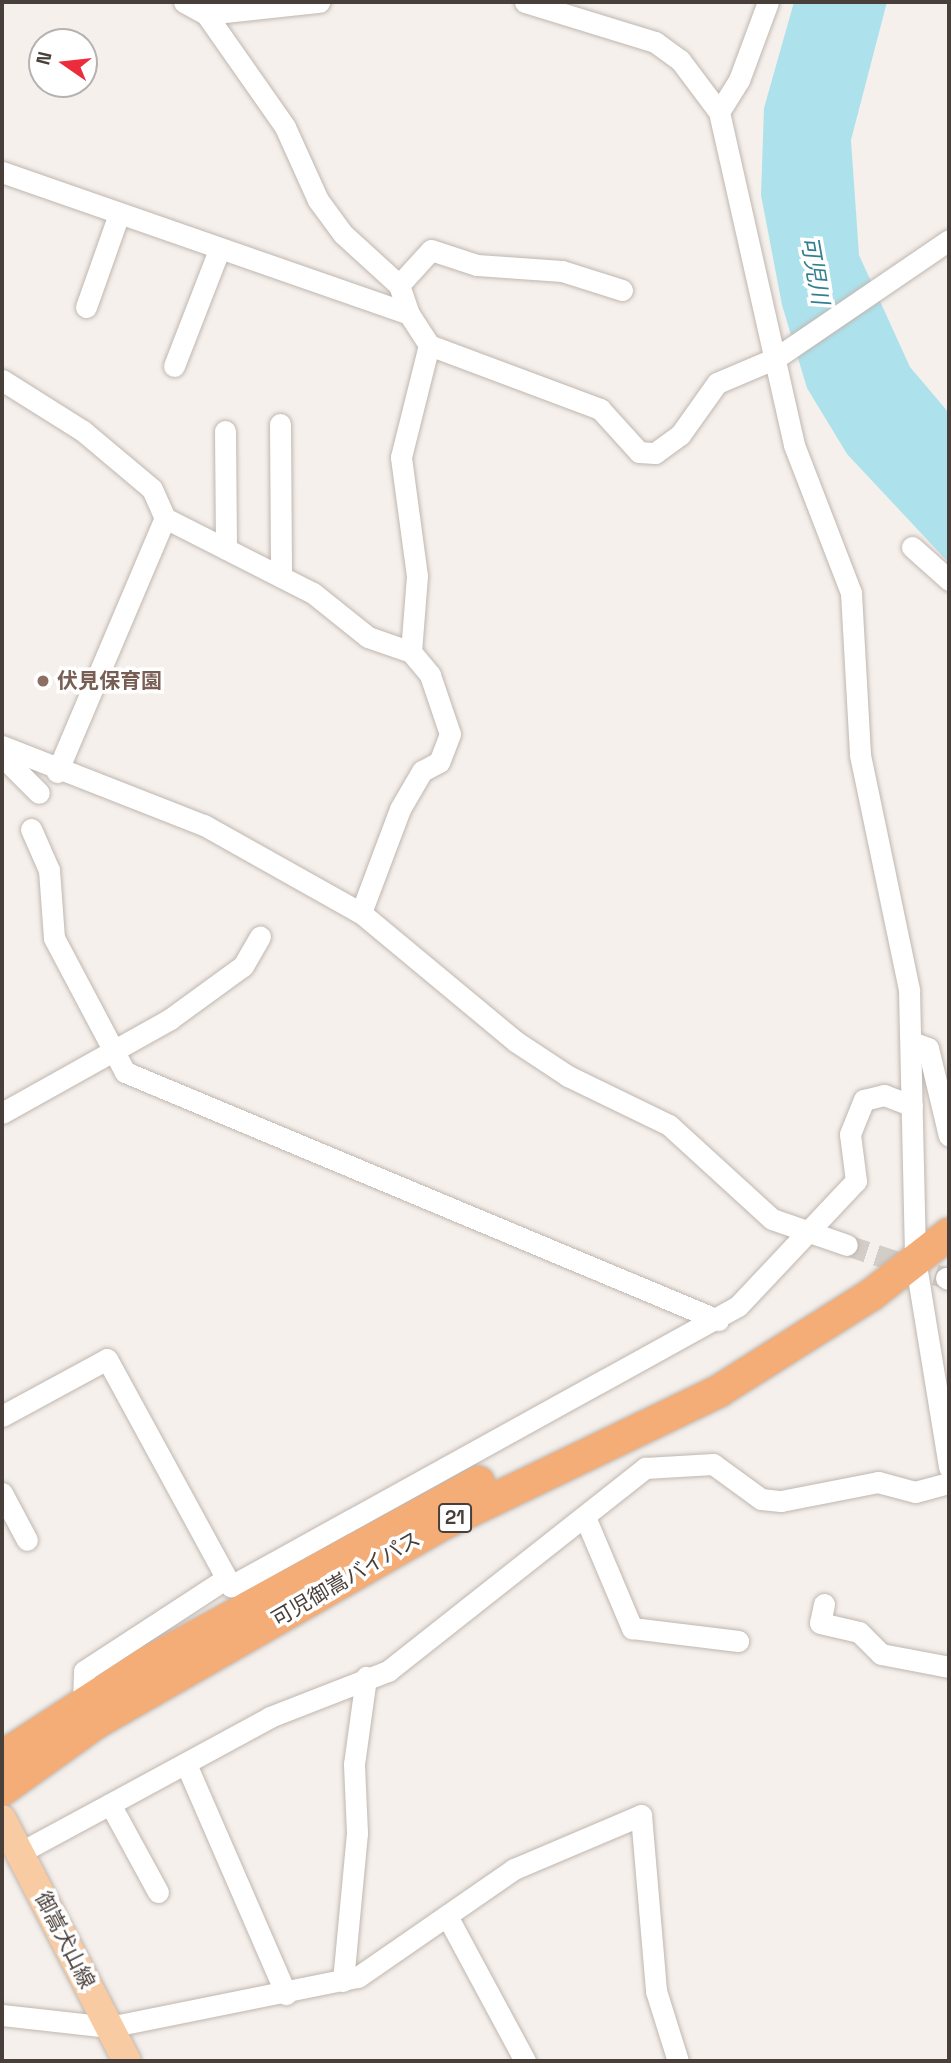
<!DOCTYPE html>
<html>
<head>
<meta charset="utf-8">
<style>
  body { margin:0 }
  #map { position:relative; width:951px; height:2063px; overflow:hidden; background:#f5f0ec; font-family:"Space Grotesk","Noto Sans JP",sans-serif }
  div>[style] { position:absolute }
  .water>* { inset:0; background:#ade2ed }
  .minor-tunnel>* { height:21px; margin-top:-10.5px; transform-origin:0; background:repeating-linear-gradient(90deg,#d3cdc8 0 21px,transparent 0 31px) }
  .roads { filter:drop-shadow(0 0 2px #c0b6af) drop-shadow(0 0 2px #c0b6af) }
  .minor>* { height:21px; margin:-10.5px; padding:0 10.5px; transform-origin:10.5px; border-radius:10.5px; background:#fff }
  .major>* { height:28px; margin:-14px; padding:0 14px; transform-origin:14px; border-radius:14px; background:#f8cba2 }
  .highway>* { height:32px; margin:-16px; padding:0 16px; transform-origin:16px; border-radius:16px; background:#f5ad77 }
  .dots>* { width:19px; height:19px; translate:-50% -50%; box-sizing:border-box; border:4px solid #fff; border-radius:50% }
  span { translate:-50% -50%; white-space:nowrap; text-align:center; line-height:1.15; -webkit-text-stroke:7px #fff; paint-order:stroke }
  .shield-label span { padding:2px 5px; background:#fff; border:2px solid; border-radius:5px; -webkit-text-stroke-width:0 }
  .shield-label { font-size:19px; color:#493f3a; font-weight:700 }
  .education-label { font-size:21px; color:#785e54; font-weight:700 }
  .left { translate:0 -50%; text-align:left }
  .street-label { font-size:21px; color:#493f3a }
  .water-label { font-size:23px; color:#317f8f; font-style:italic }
  .frame { position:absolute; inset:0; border:4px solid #493f3a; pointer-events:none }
  .north { position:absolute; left:28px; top:28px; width:70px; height:70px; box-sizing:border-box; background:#fff; border:2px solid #b6b2b0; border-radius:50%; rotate:284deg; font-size:19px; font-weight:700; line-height:28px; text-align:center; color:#493f3a }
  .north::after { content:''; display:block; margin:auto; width:24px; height:32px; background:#ec2c3d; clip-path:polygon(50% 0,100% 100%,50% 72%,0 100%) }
</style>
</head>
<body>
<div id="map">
  <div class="water">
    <i style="clip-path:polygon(794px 2px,887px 2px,851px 140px,859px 255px,910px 367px,949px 413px,949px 563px,847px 454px,807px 388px,782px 305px,761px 195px,764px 108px)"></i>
  </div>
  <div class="minor-tunnel">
    <i style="left:847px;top:1245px;width:104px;rotate:18.4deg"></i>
  </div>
  <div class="roads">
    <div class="minor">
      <i style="left:184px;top:2px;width:25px;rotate:29deg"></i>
      <i style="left:206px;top:14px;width:138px;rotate:55deg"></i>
      <i style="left:285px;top:127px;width:80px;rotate:65.7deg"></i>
      <i style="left:318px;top:200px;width:42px;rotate:53.7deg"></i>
      <i style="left:343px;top:234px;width:76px;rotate:42.3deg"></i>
      <i style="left:399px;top:285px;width:31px;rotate:71deg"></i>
      <i style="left:525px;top:2px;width:136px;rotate:17.1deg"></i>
      <i style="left:655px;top:42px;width:31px;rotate:36deg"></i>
      <i style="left:680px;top:60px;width:65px;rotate:53.1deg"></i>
      <i style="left:719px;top:112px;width:341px;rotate:77.3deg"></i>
      <i style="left:794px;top:445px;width:159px;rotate:68.9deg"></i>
      <i style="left:851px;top:593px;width:162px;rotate:86.8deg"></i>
      <i style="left:860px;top:755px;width:240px;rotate:78.2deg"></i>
      <i style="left:909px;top:990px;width:269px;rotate:88.7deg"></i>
      <i style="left:915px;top:1259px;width:211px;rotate:80.7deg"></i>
      <i style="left:206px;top:14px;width:114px;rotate:-6.1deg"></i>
      <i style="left:719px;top:112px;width:38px;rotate:-58deg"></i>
      <i style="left:739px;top:80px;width:83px;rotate:-69.6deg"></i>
      <i style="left:2px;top:172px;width:431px;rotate:19.2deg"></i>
      <i style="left:409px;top:314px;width:37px;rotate:57deg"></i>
      <i style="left:429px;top:345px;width:183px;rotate:20.5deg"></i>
      <i style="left:600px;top:409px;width:58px;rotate:47.8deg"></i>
      <i style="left:639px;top:452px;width:16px;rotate:4deg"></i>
      <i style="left:655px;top:453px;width:31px;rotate:-36deg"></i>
      <i style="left:680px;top:435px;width:64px;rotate:-54.6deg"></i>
      <i style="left:717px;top:383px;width:64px;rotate:-23deg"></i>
      <i style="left:776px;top:358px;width:209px;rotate:-34.3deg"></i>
      <i style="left:399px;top:285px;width:47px;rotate:-47.6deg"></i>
      <i style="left:431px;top:250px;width:48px;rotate:18.1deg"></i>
      <i style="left:477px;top:265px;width:85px;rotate:4deg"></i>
      <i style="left:562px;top:271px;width:63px;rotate:17.6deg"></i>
      <i style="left:86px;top:307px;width:99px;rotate:-70.5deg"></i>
      <i style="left:174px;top:366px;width:124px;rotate:-68.8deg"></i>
      <i style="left:2px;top:380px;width:96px;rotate:32.2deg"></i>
      <i style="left:83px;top:431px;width:90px;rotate:40deg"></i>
      <i style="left:152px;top:489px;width:32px;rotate:66deg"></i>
      <i style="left:165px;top:518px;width:166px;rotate:26.9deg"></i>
      <i style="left:313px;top:593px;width:70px;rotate:38.7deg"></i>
      <i style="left:368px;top:637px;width:46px;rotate:19.2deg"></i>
      <i style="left:411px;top:652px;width:30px;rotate:50deg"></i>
      <i style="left:430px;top:675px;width:62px;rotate:71.3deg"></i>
      <i style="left:450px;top:734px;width:30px;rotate:111deg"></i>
      <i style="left:439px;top:762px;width:19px;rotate:152deg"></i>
      <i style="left:422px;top:771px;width:44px;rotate:120.1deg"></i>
      <i style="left:400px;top:809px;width:111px;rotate:110.6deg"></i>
      <i style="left:280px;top:424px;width:153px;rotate:89.6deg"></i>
      <i style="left:225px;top:431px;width:118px;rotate:89.5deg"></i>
      <i style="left:912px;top:547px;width:50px;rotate:41.7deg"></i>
      <i style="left:411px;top:652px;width:76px;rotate:-85.5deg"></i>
      <i style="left:417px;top:576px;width:120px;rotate:-97.7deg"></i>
      <i style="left:401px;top:457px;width:115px;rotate:-76deg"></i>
      <i style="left:2px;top:746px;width:217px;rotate:21.4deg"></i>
      <i style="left:204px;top:825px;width:180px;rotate:29.3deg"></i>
      <i style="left:361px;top:913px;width:200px;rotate:39.7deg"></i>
      <i style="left:515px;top:1041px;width:64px;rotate:33.4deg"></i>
      <i style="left:568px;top:1076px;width:112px;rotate:25.9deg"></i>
      <i style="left:669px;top:1125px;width:139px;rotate:42.4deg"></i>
      <i style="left:772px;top:1219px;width:79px;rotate:19.1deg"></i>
      <i style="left:2px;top:756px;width:52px;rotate:45deg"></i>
      <i style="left:57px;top:772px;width:276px;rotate:-67deg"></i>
      <i style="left:31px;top:829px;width:45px;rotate:66.3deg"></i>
      <i style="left:49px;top:870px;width:68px;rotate:85.8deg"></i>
      <i style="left:54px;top:938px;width:152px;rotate:62.1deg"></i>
      <i style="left:125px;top:1072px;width:643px;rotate:22.7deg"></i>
      <i style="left:912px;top:1042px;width:17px;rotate:21deg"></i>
      <i style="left:928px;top:1048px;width:90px;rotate:76.6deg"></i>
      <i style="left:2px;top:1113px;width:193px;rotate:-29.2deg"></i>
      <i style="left:170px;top:1019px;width:90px;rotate:-36deg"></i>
      <i style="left:243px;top:966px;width:34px;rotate:-60deg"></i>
      <i style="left:946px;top:1278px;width:3px;rotate:18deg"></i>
      <i style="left:2px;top:1416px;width:119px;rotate:-28.5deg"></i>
      <i style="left:107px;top:1359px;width:259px;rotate:61.4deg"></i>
      <i style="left:231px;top:1586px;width:579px;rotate:-28.91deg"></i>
      <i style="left:738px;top:1306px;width:172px;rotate:-46.7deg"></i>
      <i style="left:856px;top:1181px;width:47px;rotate:-97.3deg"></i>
      <i style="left:850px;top:1134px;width:37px;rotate:-68deg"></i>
      <i style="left:864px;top:1100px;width:21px;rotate:-14deg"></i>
      <i style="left:884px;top:1095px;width:30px;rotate:21deg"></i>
      <i style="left:2px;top:1493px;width:53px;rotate:62deg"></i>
      <i style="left:585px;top:1517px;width:121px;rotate:67.1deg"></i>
      <i style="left:632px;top:1628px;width:107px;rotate:7deg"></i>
      <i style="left:824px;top:1604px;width:19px;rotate:102deg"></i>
      <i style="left:820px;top:1623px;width:40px;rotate:13deg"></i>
      <i style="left:859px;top:1632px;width:31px;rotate:45deg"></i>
      <i style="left:881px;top:1654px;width:69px;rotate:10.8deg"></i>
      <i style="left:83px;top:1702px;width:31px;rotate:-88deg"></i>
      <i style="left:84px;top:1671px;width:168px;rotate:-33.1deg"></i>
      <i style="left:186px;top:1764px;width:251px;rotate:66.5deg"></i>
      <i style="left:21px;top:1852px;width:101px;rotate:-28.3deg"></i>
      <i style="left:158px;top:1892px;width:100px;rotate:-118.6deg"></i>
      <i style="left:110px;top:1804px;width:182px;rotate:-28.5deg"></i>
      <i style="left:270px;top:1717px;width:127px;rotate:-21.3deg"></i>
      <i style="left:388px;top:1671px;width:328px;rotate:-38.3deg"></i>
      <i style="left:645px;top:1468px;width:68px;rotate:-3.4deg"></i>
      <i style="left:713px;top:1464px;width:59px;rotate:36.1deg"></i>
      <i style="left:761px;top:1499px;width:20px;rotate:6deg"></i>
      <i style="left:781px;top:1501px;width:99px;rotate:-11.1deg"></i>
      <i style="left:878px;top:1482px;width:38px;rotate:15deg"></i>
      <i style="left:915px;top:1492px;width:35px;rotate:-15deg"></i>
      <i style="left:447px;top:1916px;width:165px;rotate:61.7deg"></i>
      <i style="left:343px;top:1981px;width:149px;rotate:-84.6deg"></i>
      <i style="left:357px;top:1833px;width:69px;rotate:-92.5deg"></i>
      <i style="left:354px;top:1764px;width:88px;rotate:-82.1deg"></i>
      <i style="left:2px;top:2015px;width:108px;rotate:6.4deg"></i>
      <i style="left:109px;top:2027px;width:254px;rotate:-11.4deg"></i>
      <i style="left:358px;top:1977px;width:190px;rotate:-34.7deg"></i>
      <i style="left:514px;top:1869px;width:138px;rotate:-23deg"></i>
      <i style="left:641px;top:1815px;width:177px;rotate:85.1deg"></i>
      <i style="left:656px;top:1991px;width:73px;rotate:72.6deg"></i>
    </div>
    <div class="major">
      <i style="left:2px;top:1819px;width:272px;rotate:62.7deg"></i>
    </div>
    <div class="highway">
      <i style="left:2px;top:1757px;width:171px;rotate:-33deg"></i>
      <i style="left:145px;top:1664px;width:380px;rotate:-28.6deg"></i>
      <i style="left:2px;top:1790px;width:117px;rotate:-35.6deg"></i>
      <i style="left:97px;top:1722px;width:401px;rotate:-29.8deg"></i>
      <i style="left:445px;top:1523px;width:304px;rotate:-25.7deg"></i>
      <i style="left:719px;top:1391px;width:180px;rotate:-32.3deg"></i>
      <i style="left:871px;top:1295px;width:99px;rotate:-38deg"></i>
    </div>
  </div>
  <div class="dots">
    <i style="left:43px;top:681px;background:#8d6e63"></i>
  </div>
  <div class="shield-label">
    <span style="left:455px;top:1518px">21</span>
  </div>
  <div class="education-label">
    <span class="left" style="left:57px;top:681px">伏見保育園</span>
  </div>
  <div class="street-label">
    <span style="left:346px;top:1579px;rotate:-30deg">可児御嵩バイパス</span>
    <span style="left:65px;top:1940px;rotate:63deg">御嵩犬山線</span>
  </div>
  <div class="water-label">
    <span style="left:815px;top:270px;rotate:80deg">可児川</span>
  </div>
  <div class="frame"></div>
  <div class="north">N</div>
</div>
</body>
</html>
